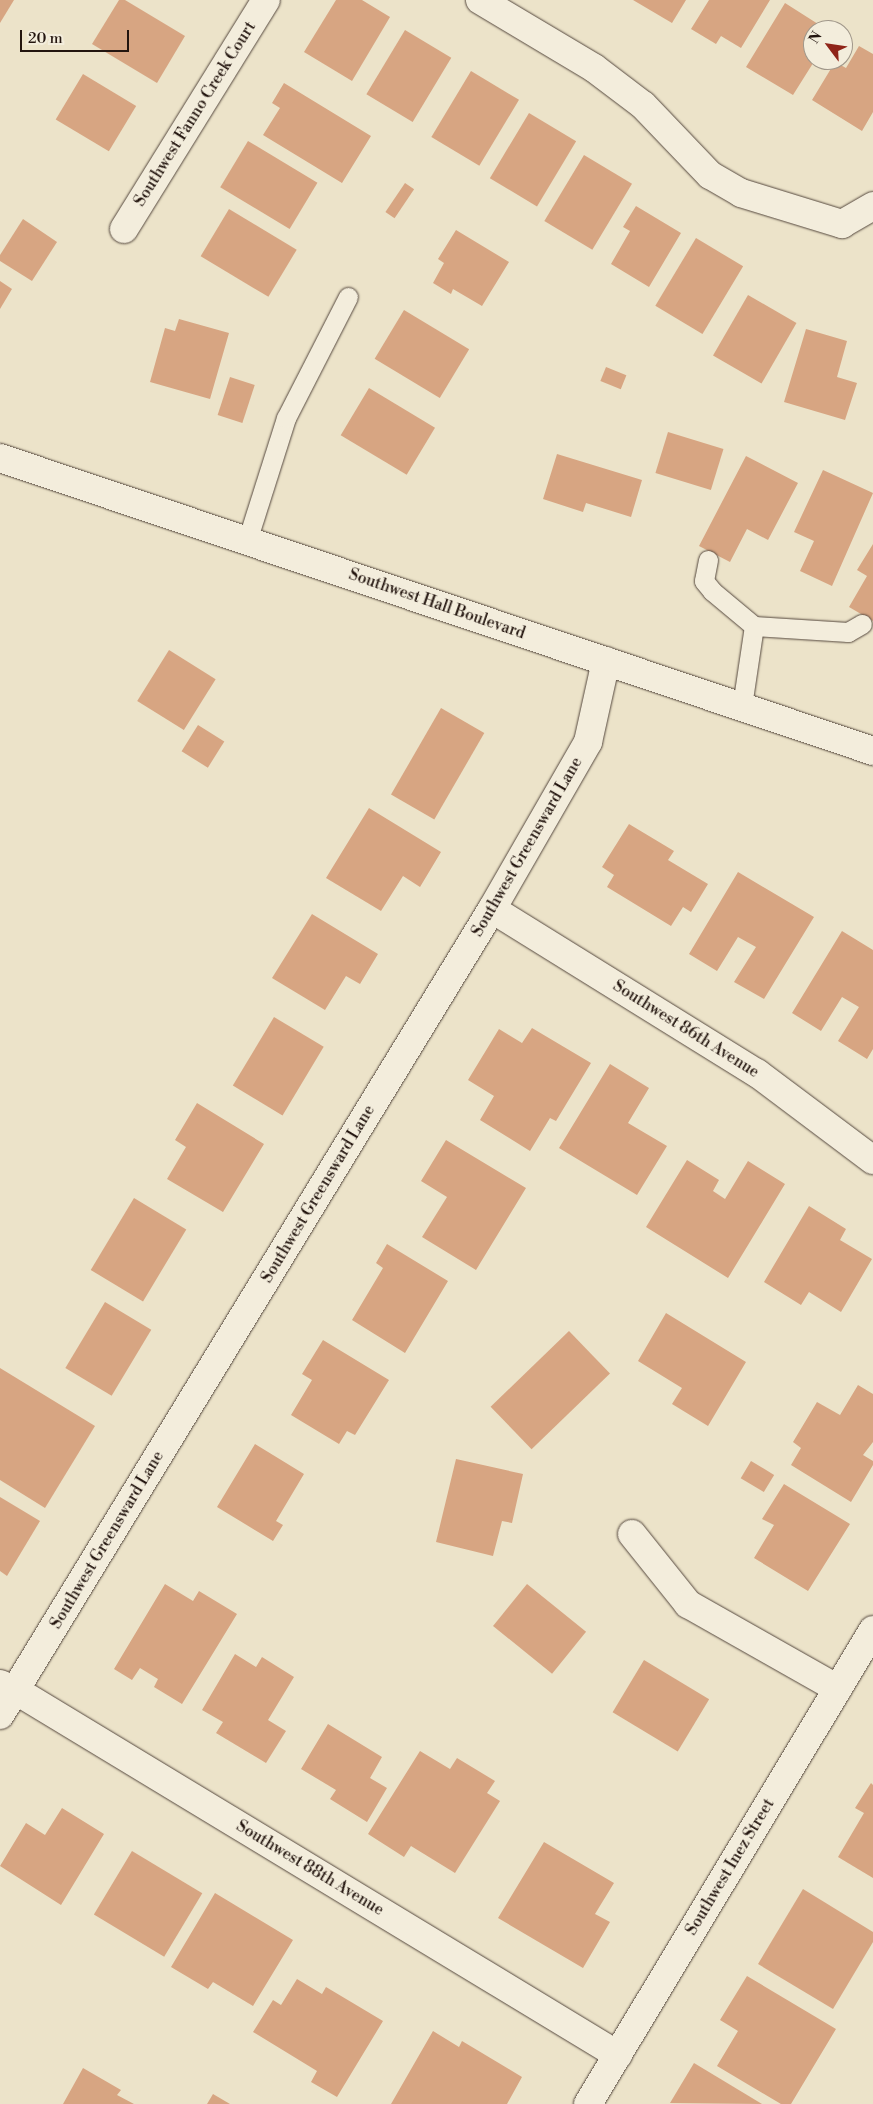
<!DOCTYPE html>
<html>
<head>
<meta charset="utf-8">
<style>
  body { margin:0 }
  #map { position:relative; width:873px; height:2104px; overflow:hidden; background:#ece3c9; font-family:"Libre Bodoni",serif }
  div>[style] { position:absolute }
  .building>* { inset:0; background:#d7a582; transform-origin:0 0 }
  .roads { filter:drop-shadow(0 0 1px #55483e) drop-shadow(0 0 1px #55483e) }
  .lane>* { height:19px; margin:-9.5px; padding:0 9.5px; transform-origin:9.5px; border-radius:9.5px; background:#f3eddc }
  .street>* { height:28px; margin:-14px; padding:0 14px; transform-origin:14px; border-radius:14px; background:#f3eddc }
  .secondary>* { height:28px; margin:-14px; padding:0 14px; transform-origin:14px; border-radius:14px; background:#f3eddc }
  span { translate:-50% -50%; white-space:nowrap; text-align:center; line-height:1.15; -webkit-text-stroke:4.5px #f3eddc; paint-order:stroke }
  .street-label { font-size:16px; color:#23150f }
  .north { position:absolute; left:803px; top:20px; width:50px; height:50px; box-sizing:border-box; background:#f3eddc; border:1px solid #a0978a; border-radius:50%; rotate:301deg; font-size:14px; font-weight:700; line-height:20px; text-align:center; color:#23150f }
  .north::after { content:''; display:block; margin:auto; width:18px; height:22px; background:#8f2418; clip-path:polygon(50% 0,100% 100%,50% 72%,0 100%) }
  .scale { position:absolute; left:20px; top:30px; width:109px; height:22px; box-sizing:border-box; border:2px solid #23150f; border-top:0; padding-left:6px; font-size:15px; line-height:18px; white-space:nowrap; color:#23150f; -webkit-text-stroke:4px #f3eddc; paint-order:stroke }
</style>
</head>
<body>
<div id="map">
  <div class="building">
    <i style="clip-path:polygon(0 0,14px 0,0 23px)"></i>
    <i style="clip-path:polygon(119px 0,125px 0,185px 36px,157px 83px,92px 44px)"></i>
    <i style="clip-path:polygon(336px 0,362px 0,390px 17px,352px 81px,304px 52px)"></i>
    <i style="clip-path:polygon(633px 0,686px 0,672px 23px)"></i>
    <i style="clip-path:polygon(709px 0,770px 0,741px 48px,721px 36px,716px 44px,691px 29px)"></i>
    <i style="clip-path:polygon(785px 3px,818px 24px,813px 30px,815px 60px,793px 95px,746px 67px)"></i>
    <i style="left:405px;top:30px;width:54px;height:75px;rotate:31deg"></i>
    <i style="clip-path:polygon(859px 46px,873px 54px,873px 112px,862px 131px,812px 100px,835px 62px,846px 68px)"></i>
    <i style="left:471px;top:71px;width:56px;height:77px;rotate:31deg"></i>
    <i style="left:83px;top:74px;width:62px;height:53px;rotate:31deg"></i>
    <i style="clip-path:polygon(284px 83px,371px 136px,342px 183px,263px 135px,280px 108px,272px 103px)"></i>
    <i style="left:529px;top:113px;width:55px;height:76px;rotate:31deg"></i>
    <i style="left:248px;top:141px;width:81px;height:54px;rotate:31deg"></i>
    <i style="left:584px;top:155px;width:56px;height:77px;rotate:31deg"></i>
    <i style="left:405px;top:183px;width:11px;height:35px;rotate:34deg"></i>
    <i style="clip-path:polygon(636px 206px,681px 233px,649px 287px,611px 264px,630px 231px,623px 227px)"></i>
    <i style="left:229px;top:209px;width:79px;height:55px;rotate:31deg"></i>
    <i style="clip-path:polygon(23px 219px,57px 242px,32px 281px,0 261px,0 255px)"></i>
    <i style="clip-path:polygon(456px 230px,509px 262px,482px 306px,453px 289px,451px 294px,433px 283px,444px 263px,438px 259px)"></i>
    <i style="left:696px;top:238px;width:55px;height:79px;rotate:31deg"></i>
    <i style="clip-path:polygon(0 281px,12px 289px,0 309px)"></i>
    <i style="left:748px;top:295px;width:56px;height:70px;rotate:30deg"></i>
    <i style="left:404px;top:310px;width:76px;height:57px;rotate:31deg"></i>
    <i style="clip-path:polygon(179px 319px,229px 333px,210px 399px,150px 382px,165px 328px,175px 331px)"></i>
    <i style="clip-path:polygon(806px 329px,847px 341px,837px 377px,857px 383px,845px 420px,784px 402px)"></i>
    <i style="left:606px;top:367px;width:22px;height:15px;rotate:22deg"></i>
    <i style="left:230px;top:377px;width:26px;height:40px;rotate:18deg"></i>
    <i style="left:369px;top:388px;width:77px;height:55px;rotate:31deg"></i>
    <i style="left:668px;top:432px;width:58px;height:43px;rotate:17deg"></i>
    <i style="clip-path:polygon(557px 454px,642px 480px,631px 517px,586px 503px,583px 512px,543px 499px)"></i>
    <i style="clip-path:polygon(746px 456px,798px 483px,768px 540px,747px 529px,730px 562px,699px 546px)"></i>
    <i style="clip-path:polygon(823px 470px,873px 493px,832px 586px,800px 571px,814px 541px,794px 532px)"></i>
    <i style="clip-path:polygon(873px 544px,873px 621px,849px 607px,867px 576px,857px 570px)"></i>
    <i style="left:169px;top:650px;width:55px;height:60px;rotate:32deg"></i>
    <i style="left:441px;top:708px;width:50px;height:100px;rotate:30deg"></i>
    <i style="left:198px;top:725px;width:31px;height:31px;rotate:32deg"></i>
    <i style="clip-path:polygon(369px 808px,441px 852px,420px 887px,403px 876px,381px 911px,326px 878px)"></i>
    <i style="clip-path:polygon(629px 824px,674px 851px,668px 860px,708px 884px,691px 912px,683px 907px,671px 926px,607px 887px,614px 875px,602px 867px)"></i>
    <i style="clip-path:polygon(738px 872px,814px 917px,764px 999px,734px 982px,756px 947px,738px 937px,717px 971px,689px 954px)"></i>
    <i style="clip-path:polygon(312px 914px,378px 954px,360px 984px,346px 976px,325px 1010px,272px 978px)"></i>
    <i style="clip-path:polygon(842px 931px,873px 950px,873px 1049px,867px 1059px,838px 1041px,859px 1007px,842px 997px,821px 1031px,792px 1013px)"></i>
    <i style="left:274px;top:1017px;width:58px;height:80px;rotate:31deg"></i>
    <i style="clip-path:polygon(532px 1028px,591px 1063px,556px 1121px,550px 1118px,530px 1151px,480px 1120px,494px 1096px,468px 1080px,499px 1029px,522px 1043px)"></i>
    <i style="clip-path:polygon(610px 1064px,649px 1088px,628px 1123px,667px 1146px,637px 1195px,559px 1148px)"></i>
    <i style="clip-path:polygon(197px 1103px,264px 1144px,223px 1212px,167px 1179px,186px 1147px,175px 1140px)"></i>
    <i style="clip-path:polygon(446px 1140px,526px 1188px,476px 1270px,422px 1237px,447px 1197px,421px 1181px)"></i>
    <i style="clip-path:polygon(687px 1160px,719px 1180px,713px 1191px,725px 1199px,748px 1161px,785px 1184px,728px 1278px,646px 1227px)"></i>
    <i style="left:134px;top:1198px;width:61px;height:84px;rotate:31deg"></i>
    <i style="clip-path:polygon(809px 1206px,846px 1229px,840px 1240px,872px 1259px,841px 1312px,809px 1292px,801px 1305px,764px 1282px)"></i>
    <i style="clip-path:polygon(387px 1244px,448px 1281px,405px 1353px,352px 1320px,383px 1268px,376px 1263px)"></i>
    <i style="left:105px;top:1302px;width:54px;height:77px;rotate:31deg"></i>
    <i style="clip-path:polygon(666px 1313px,746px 1362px,708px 1426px,672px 1404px,682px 1388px,638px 1361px)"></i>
    <i style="left:569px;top:1331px;width:59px;height:109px;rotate:46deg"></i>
    <i style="clip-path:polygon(323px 1340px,389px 1380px,355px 1435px,347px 1431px,339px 1444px,291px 1415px,312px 1380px,302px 1374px)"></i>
    <i style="clip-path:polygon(0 1368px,95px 1426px,45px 1508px,0 1480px)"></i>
    <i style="clip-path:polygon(858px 1385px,873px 1394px,873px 1442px,863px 1455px,873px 1461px,873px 1465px,851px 1502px,791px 1465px,801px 1448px,793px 1442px,817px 1402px,840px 1415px)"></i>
    <i style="clip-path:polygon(255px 1444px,304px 1474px,276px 1521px,283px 1525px,273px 1541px,217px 1507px)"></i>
    <i style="clip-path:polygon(456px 1459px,523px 1474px,512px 1523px,502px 1521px,493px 1556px,436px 1542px)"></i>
    <i style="left:751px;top:1461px;width:27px;height:20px;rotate:31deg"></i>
    <i style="clip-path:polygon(784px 1484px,850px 1524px,808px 1591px,754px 1558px,774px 1525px,762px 1519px)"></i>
    <i style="clip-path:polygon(0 1497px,40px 1521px,7px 1576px,0 1571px)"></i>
    <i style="clip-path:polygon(165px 1584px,193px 1601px,199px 1591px,237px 1614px,182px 1704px,154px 1687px,158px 1679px,140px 1668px,132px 1680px,114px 1669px)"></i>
    <i style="left:527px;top:1584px;width:76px;height:54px;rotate:39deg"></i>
    <i style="clip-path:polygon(235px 1654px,256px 1667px,262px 1657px,294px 1677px,268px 1720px,286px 1731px,266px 1763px,216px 1733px,223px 1722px,202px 1710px)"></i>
    <i style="left:644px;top:1660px;width:76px;height:61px;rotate:31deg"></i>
    <i style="clip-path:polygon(328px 1724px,382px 1757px,370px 1778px,387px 1788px,367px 1822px,330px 1799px,336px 1790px,301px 1769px)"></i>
    <i style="clip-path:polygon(420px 1751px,450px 1769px,457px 1758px,495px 1781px,487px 1793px,500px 1801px,455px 1873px,411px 1846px,404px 1857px,368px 1834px)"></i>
    <i style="clip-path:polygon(871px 1783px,873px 1785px,873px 1878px,838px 1857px,864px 1813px,855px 1808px)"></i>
    <i style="clip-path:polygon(62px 1808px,104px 1834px,61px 1905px,0 1866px,26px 1823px,45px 1835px)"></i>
    <i style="clip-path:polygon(544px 1842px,614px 1883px,595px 1914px,610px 1922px,583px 1968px,498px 1918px)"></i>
    <i style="left:132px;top:1851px;width:82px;height:74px;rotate:31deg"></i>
    <i style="clip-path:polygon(803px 1889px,873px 1932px,873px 1942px,833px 2009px,758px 1964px)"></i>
    <i style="clip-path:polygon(215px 1893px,293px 1940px,253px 2006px,213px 1982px,208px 1989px,171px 1967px)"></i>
    <i style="clip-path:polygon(747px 1976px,836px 2029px,791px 2104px,781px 2104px,717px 2066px,738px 2031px,720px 2020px)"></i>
    <i style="clip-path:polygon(297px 1979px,322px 1994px,326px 1987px,383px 2021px,337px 2097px,311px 2082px,317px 2071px,253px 2032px,273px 2000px,281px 2005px)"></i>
    <i style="clip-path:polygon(433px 2031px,459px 2047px,462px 2041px,522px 2077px,507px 2104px,391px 2104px)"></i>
    <i style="clip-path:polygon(694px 2063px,762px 2104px,670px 2103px)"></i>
    <i style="clip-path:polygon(83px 2068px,121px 2090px,117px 2095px,134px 2104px,63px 2104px)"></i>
    <i style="clip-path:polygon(213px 2094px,230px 2104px,207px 2104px)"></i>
  </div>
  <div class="roads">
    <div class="lane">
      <i style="left:247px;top:541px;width:129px;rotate:-72.4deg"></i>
      <i style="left:286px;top:418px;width:136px;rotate:-62.9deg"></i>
      <i style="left:708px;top:560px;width:21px;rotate:101deg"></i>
      <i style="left:704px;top:581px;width:13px;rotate:51deg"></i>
      <i style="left:712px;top:591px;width:55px;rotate:39.8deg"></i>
      <i style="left:742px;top:706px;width:81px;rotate:-81.5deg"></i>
      <i style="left:754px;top:626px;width:94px;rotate:3.7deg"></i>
      <i style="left:848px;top:632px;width:16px;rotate:-30deg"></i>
    </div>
    <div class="street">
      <i style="left:480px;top:0;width:133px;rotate:30.8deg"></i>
      <i style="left:594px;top:68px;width:61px;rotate:37.1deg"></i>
      <i style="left:643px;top:105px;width:97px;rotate:46.3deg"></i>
      <i style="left:710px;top:175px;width:36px;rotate:30deg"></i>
      <i style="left:741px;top:193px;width:106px;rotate:17.1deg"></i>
      <i style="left:842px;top:224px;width:36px;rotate:-30deg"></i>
      <i style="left:124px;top:229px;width:269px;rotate:-58.2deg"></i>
      <i style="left:492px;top:909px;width:312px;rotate:31.8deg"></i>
      <i style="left:757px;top:1073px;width:145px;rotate:36.9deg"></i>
      <i style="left:632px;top:1534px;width:90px;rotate:51.3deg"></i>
      <i style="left:688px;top:1604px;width:172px;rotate:29.5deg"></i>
      <i style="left:0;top:1684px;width:16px;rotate:22deg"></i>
      <i style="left:15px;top:1690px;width:705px;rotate:31.19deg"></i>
      <i style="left:0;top:1715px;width:944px;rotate:-58.6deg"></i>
      <i style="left:492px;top:909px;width:193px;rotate:-60.1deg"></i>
      <i style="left:588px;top:742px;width:83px;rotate:-77.5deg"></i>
      <i style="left:588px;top:2104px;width:553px;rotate:-58.98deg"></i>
    </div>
    <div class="secondary">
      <i style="left:0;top:458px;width:921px;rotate:18.55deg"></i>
    </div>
  </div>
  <div class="street-label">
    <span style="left:195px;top:114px;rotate:-58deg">Southwest Fanno Creek Court</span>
    <span style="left:437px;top:604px;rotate:19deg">Southwest Hall Boulevard</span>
    <span style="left:527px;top:847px;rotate:-60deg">Southwest Greensward Lane</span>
    <span style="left:686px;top:1029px;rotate:32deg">Southwest 86th Avenue</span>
    <span style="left:318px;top:1194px;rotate:-59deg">Southwest Greensward Lane</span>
    <span style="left:107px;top:1540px;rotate:-59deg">Southwest Greensward Lane</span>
    <span style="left:730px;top:1867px;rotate:-59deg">Southwest Inez Street</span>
    <span style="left:310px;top:1868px;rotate:31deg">Southwest 88th Avenue</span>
  </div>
  <div class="north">N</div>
  <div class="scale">20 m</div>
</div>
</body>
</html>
